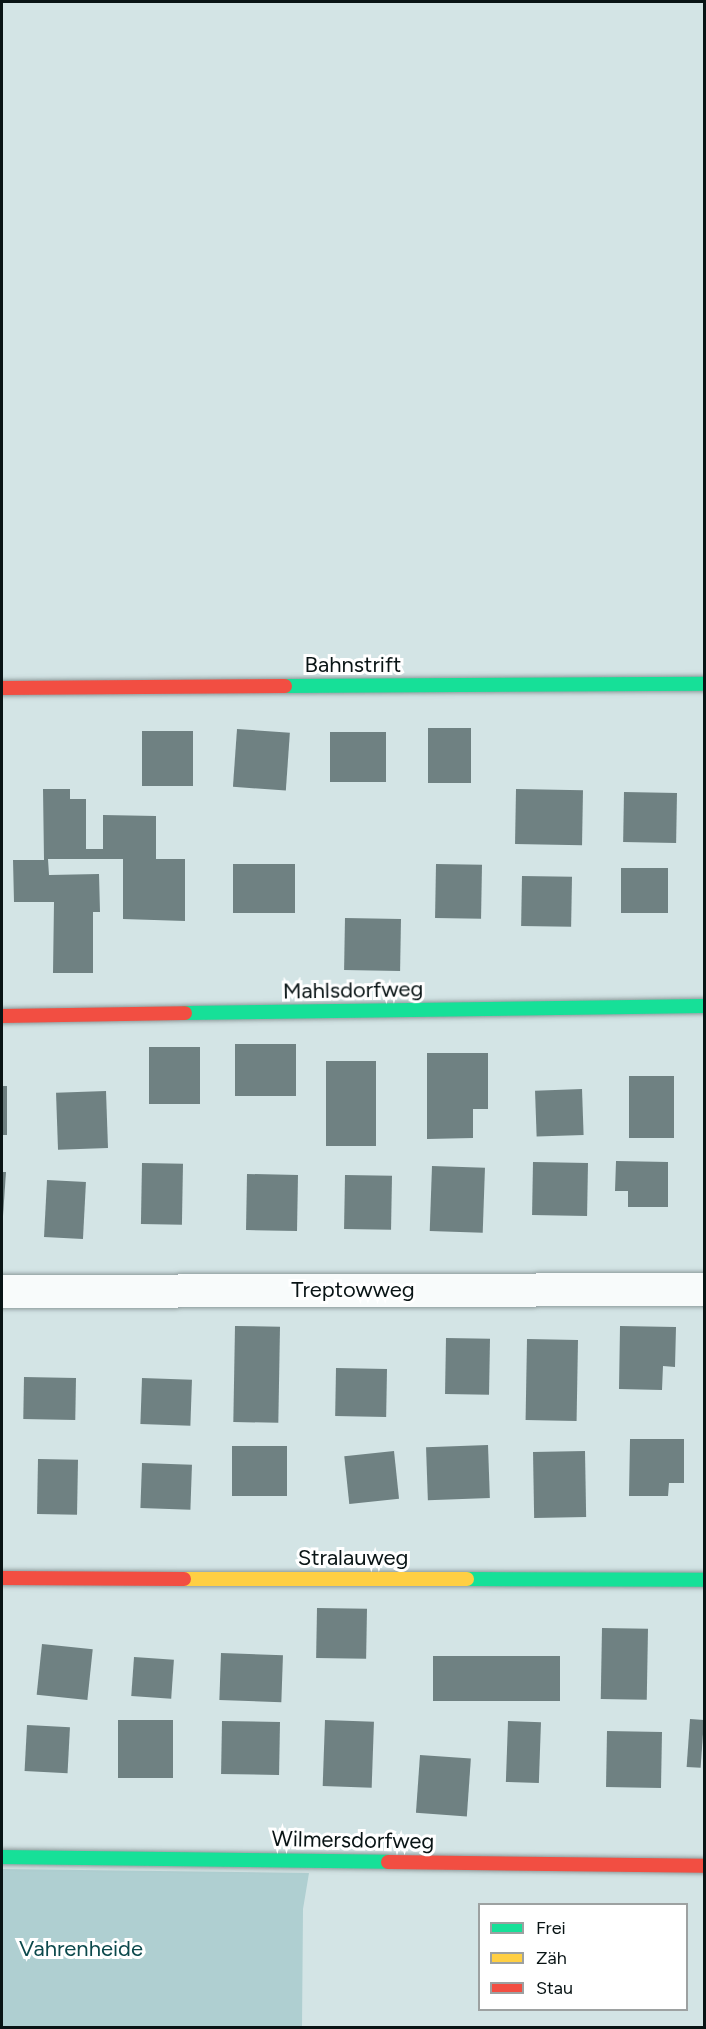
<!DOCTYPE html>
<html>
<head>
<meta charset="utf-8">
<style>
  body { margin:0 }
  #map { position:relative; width:706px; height:2029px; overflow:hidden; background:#d3e4e5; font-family:Figtree,sans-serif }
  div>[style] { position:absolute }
  .green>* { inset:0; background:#afcfd1 }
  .building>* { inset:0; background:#6f8182; transform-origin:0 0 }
  .roads { filter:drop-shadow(0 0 2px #8e9b9c) drop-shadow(0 0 2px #8e9b9c) }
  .street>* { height:33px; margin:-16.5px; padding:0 16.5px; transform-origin:16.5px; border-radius:16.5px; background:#f8fbfb }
  .fast>* { height:14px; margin:-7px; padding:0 7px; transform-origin:7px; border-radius:7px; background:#16e098 }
  .slow>* { height:14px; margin:-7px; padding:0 7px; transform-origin:7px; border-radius:7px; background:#ffcf43 }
  .jam>* { height:14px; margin:-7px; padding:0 7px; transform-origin:7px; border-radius:7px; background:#f24e42 }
  span { translate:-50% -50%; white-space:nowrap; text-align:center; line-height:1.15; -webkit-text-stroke:6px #fff; paint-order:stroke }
  .street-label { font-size:22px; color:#091415 }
  .park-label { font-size:22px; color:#0c494c }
  .frame { position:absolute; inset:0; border:3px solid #091415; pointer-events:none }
  .legend { position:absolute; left:478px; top:1903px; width:210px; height:108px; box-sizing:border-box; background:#fff; border:2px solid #9da1a1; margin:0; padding:8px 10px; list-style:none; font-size:18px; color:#091415 }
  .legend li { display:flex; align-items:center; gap:12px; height:30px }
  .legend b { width:30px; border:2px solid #9da1a1 }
</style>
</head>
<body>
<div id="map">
  <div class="green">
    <i style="clip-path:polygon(2px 1869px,309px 1873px,303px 1909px,302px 2027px,2px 2028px)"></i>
  </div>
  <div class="building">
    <i style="left:428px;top:728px;width:43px;height:55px"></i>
    <i style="left:237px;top:729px;width:53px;height:58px;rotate:4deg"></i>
    <i style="left:142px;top:731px;width:51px;height:55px"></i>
    <i style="left:330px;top:732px;width:56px;height:50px"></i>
    <i style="clip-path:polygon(43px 789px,70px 789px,70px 799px,86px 799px,86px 849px,103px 849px,103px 815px,156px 816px,156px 859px,185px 859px,185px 921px,123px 919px,123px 859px,48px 859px,49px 875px,99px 874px,100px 912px,93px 912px,93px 973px,53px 973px,54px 902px,14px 902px,13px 860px,44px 860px)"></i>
    <i style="left:516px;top:789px;width:67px;height:55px;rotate:1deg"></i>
    <i style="left:624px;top:792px;width:53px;height:50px;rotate:1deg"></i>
    <i style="left:233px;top:864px;width:62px;height:49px"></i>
    <i style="left:436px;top:864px;width:46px;height:54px;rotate:1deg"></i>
    <i style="left:621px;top:868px;width:47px;height:45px"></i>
    <i style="left:522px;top:876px;width:50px;height:50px;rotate:1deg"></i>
    <i style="left:345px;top:918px;width:56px;height:52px;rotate:1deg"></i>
    <i style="left:235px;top:1044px;width:61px;height:52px"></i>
    <i style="left:149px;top:1047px;width:51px;height:57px"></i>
    <i style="clip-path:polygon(427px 1053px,488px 1053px,488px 1109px,473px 1109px,473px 1138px,427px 1139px)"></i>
    <i style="left:326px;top:1061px;width:50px;height:85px"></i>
    <i style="left:629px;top:1076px;width:45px;height:62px"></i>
    <i style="left:2px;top:1086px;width:5px;height:49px"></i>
    <i style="left:582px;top:1089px;width:46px;height:47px;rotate:88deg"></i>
    <i style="left:106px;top:1091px;width:57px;height:50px;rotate:88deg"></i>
    <i style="clip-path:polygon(616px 1161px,668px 1162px,668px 1207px,628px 1207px,628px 1191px,615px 1191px)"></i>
    <i style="left:533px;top:1162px;width:55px;height:53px;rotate:1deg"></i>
    <i style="left:142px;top:1163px;width:41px;height:61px;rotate:1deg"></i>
    <i style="left:432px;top:1166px;width:53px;height:65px;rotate:2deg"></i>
    <i style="clip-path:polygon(2px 1172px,6px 1172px,3px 1216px,2px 1216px)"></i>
    <i style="left:247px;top:1174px;width:51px;height:56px;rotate:1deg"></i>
    <i style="left:345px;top:1175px;width:47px;height:54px;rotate:1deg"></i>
    <i style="left:47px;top:1180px;width:39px;height:57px;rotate:3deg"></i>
    <i style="left:235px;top:1326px;width:45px;height:96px;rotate:1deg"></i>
    <i style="clip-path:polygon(620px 1326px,676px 1327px,675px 1367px,663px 1366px,662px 1390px,619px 1389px)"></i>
    <i style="left:446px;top:1338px;width:44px;height:56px;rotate:1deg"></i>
    <i style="left:527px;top:1339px;width:51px;height:81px;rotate:1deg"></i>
    <i style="left:336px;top:1368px;width:51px;height:48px;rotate:1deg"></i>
    <i style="left:24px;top:1377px;width:52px;height:42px;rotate:1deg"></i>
    <i style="left:142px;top:1378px;width:50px;height:46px;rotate:2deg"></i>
    <i style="clip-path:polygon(630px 1439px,684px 1439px,684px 1483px,669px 1483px,668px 1496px,629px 1496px)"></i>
    <i style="left:488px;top:1445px;width:53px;height:62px;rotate:88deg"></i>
    <i style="left:232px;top:1446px;width:55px;height:50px"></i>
    <i style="left:394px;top:1451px;width:48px;height:50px;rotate:84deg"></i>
    <i style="left:585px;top:1451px;width:66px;height:52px;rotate:89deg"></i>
    <i style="left:38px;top:1459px;width:40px;height:55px;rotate:1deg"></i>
    <i style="left:142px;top:1463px;width:50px;height:45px;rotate:2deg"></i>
    <i style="left:317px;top:1608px;width:50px;height:50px;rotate:1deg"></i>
    <i style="left:602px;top:1628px;width:46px;height:71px;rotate:1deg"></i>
    <i style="left:42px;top:1644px;width:51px;height:51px;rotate:6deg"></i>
    <i style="left:221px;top:1653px;width:62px;height:47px;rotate:2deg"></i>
    <i style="left:433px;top:1656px;width:127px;height:45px"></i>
    <i style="left:134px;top:1657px;width:40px;height:39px;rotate:4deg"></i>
    <i style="left:690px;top:1719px;width:14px;height:48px;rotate:4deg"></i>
    <i style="left:118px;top:1720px;width:55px;height:58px"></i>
    <i style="left:325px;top:1720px;width:49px;height:66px;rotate:2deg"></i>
    <i style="left:222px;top:1721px;width:58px;height:53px;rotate:1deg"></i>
    <i style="left:508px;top:1721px;width:33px;height:61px;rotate:2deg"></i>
    <i style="left:27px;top:1725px;width:43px;height:46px;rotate:3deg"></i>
    <i style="left:607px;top:1731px;width:55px;height:56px;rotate:1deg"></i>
    <i style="left:420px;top:1755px;width:51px;height:58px;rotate:4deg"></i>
  </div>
  <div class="roads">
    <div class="street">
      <i style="left:2px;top:1291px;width:702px;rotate:-0.16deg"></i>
    </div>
    <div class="fast">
      <i style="left:285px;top:686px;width:419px;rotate:-0.3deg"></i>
      <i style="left:185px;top:1013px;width:519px;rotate:-0.77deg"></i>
      <i style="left:467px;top:1579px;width:237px;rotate:0.2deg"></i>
      <i style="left:2px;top:1857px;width:386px;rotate:0.7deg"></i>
    </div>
    <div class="slow">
      <i style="left:184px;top:1579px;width:283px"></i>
    </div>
    <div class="jam">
      <i style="left:2px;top:688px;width:283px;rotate:-0.4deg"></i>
      <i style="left:2px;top:1016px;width:183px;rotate:-0.9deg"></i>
      <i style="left:2px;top:1578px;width:182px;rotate:0.3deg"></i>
      <i style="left:388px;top:1862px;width:316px;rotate:0.7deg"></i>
    </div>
  </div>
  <div class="street-label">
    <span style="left:353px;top:665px">Bahnstrift</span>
    <span style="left:353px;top:990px;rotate:-1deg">Mahlsdorfweg</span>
    <span style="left:353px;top:1290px">Treptowweg</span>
    <span style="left:353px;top:1558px">Stralauweg</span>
    <span style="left:353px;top:1840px;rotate:1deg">Wilmersdorfweg</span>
  </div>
  <div class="park-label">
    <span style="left:81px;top:1949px">Vahrenheide</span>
  </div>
  <div class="frame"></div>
  <ul class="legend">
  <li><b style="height:8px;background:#16e098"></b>Frei</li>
  <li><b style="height:8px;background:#ffcf43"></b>Zäh</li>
  <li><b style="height:8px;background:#f24e42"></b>Stau</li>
  </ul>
</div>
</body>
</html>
